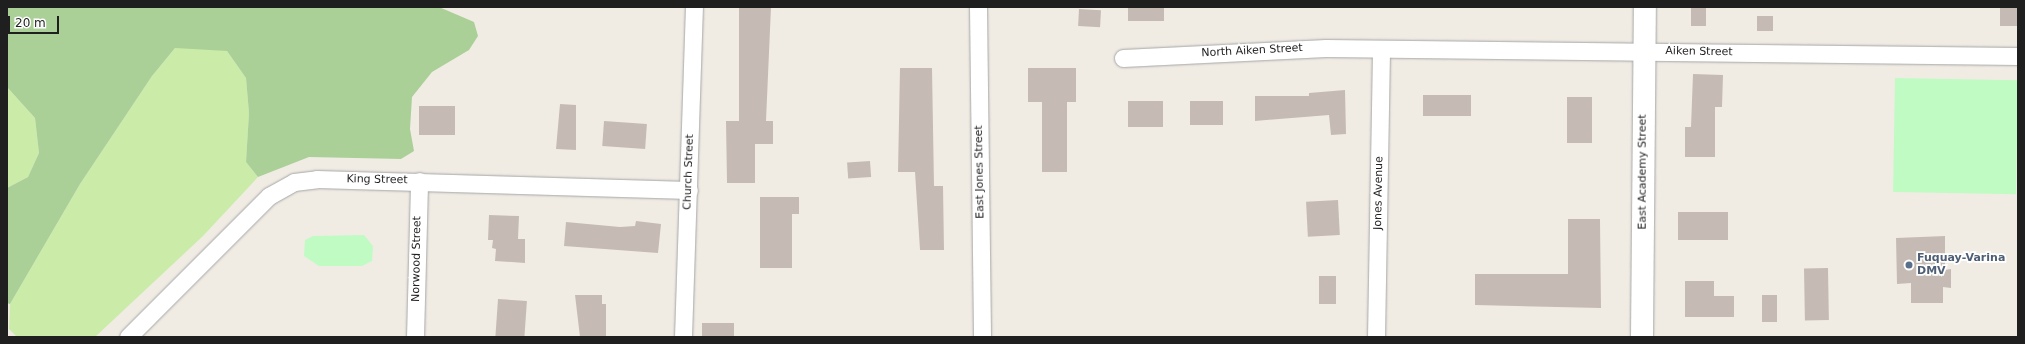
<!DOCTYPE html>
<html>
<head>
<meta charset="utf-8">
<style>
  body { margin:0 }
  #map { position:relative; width:2025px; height:344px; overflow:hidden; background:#f0ece4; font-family:"DejaVu Sans",sans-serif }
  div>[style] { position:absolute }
  .grass>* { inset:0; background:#cbeba9 }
  .forest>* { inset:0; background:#aad098 }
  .park>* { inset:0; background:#c0fbc3; transform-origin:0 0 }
  .building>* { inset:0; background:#c5bbb4; transform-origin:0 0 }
  .roads { filter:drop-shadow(0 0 1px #a6a6a6) drop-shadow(0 0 1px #a6a6a6) }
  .minor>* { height:17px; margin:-8.5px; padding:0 8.5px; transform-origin:8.5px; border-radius:8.5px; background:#fff }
  .tertiary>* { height:22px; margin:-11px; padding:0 11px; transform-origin:11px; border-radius:11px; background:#fff }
  .dots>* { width:11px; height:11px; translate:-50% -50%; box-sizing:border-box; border:2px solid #fff; border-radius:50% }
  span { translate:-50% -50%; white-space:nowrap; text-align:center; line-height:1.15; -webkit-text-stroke:3.5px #fff; paint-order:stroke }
  .street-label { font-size:11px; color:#1f1f1f }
  .service-label { font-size:11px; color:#4e5e75; font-weight:700 }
  .left { translate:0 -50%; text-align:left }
  .frame { position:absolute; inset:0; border:8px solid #1f1f1f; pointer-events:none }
  .scale { position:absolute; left:8px; top:16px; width:51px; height:18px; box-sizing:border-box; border:2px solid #1f1f1f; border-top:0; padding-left:5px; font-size:12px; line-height:14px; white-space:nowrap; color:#1f1f1f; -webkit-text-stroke:3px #fff; paint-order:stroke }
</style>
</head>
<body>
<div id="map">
  <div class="grass">
    <i style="clip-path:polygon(202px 47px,227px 51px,246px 78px,249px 113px,246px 162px,258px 177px,203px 236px,95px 337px,17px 337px,9px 329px,10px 304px,80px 184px,152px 76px,175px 48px)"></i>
    <i style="clip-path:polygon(7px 87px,35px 118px,39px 153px,28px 177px,7px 188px)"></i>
  </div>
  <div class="forest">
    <i style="clip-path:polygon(7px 7px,439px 7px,474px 22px,478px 36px,469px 50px,432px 72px,412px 97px,410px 129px,414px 151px,401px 159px,309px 157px,258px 177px,246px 162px,249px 113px,246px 78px,227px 51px,175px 48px,152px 76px,80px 184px,10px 304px,7px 303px,7px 188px,28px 177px,39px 153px,35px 118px,7px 87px)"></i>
  </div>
  <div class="park">
    <i style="left:1895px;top:78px;width:123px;height:114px;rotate:1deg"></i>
    <i style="clip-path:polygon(364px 235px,373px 246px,372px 261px,362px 266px,319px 266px,304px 256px,305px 240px,313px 236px)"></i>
  </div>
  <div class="building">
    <i style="clip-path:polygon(739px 7px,771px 7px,766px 121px,773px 121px,773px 144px,755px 144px,755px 183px,727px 183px,726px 121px,739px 121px)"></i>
    <i style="left:1128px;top:7px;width:36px;height:14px"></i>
    <i style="left:1691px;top:7px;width:15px;height:19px"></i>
    <i style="left:2000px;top:7px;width:18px;height:19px"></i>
    <i style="left:1079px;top:9px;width:22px;height:17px;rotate:3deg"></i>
    <i style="left:1757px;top:16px;width:16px;height:15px"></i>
    <i style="clip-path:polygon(900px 68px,932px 68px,934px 186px,943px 186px,944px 250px,920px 250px,915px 172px,898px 172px)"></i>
    <i style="clip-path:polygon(1028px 68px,1076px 68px,1076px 102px,1067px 102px,1067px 172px,1042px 172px,1042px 102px,1028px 102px)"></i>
    <i style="clip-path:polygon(1693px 74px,1723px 75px,1722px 107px,1715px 107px,1715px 157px,1685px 157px,1685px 127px,1691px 127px)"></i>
    <i style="clip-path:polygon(1345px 90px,1346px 134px,1331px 135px,1329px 115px,1255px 121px,1255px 96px,1309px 96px,1309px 93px)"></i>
    <i style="left:1423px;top:95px;width:48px;height:21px"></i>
    <i style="left:1567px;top:97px;width:25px;height:46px"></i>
    <i style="left:1128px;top:101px;width:35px;height:26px"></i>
    <i style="left:1190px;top:101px;width:33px;height:24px"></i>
    <i style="clip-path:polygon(560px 104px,576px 105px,576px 150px,556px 149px)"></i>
    <i style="left:419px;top:106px;width:36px;height:29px"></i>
    <i style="left:604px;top:121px;width:43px;height:25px;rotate:4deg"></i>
    <i style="left:870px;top:161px;width:16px;height:23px;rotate:86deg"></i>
    <i style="clip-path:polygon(760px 197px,799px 197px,799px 214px,792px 214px,792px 268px,760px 268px)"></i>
    <i style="left:1338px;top:200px;width:35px;height:32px;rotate:87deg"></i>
    <i style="left:1678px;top:212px;width:50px;height:28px"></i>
    <i style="clip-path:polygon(489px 215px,519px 216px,518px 239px,525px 239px,525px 263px,495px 261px,496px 249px,492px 248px,493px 240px,488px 240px)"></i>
    <i style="clip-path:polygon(1568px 219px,1600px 219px,1601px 308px,1475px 305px,1475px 274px,1568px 274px)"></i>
    <i style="clip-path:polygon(636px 221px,661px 224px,658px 253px,564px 246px,566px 222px,620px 227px,635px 226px)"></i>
    <i style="clip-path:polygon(1945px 236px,1945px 270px,1951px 269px,1951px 288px,1943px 287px,1943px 303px,1911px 303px,1911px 283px,1897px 284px,1896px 238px)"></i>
    <i style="left:1828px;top:268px;width:52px;height:24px;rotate:89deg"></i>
    <i style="left:1319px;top:276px;width:17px;height:28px"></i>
    <i style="clip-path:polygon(1685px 281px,1714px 281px,1714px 296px,1734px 296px,1734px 317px,1685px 317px)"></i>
    <i style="clip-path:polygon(575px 295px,602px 295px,602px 304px,606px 304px,606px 337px,580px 337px)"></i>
    <i style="left:1762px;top:295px;width:15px;height:27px"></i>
    <i style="left:498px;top:299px;width:29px;height:38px;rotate:4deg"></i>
    <i style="left:702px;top:323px;width:32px;height:14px"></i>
  </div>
  <div class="roads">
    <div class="minor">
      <i style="left:978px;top:7px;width:330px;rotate:89.3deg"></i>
      <i style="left:1123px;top:58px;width:203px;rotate:-2.8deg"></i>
      <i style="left:1326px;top:48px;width:692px;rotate:0.66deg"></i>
      <i style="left:128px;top:337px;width:199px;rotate:-45deg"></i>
      <i style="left:269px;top:196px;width:29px;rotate:-29deg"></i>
      <i style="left:294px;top:182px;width:23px;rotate:-7deg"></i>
      <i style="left:317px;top:179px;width:372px;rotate:1.7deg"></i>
      <i style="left:415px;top:337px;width:156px;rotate:-88.5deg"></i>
      <i style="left:683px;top:337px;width:330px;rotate:-88.1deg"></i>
      <i style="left:1376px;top:337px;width:288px;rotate:-89deg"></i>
    </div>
    <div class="tertiary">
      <i style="left:1642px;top:337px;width:330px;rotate:-89.5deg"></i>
    </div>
  </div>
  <div class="dots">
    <i style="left:1909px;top:265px;background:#5c6f8a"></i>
  </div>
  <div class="street-label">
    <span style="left:1252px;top:51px;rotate:-3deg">North Aiken Street</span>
    <span style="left:1699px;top:52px;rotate:1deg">Aiken Street</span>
    <span style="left:689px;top:172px;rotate:-88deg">Church Street</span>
    <span style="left:980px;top:172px;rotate:-91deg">East Jones Street</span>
    <span style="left:1643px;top:172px;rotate:-90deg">East Academy Street</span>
    <span style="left:377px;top:180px;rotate:1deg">King Street</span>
    <span style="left:1379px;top:193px;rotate:-89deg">Jones Avenue</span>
    <span style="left:417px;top:259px;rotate:-89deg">Norwood Street</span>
  </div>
  <div class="service-label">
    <span class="left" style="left:1917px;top:265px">Fuquay-Varina<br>DMV</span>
  </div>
  <div class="frame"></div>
  <div class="scale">20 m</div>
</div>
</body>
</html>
